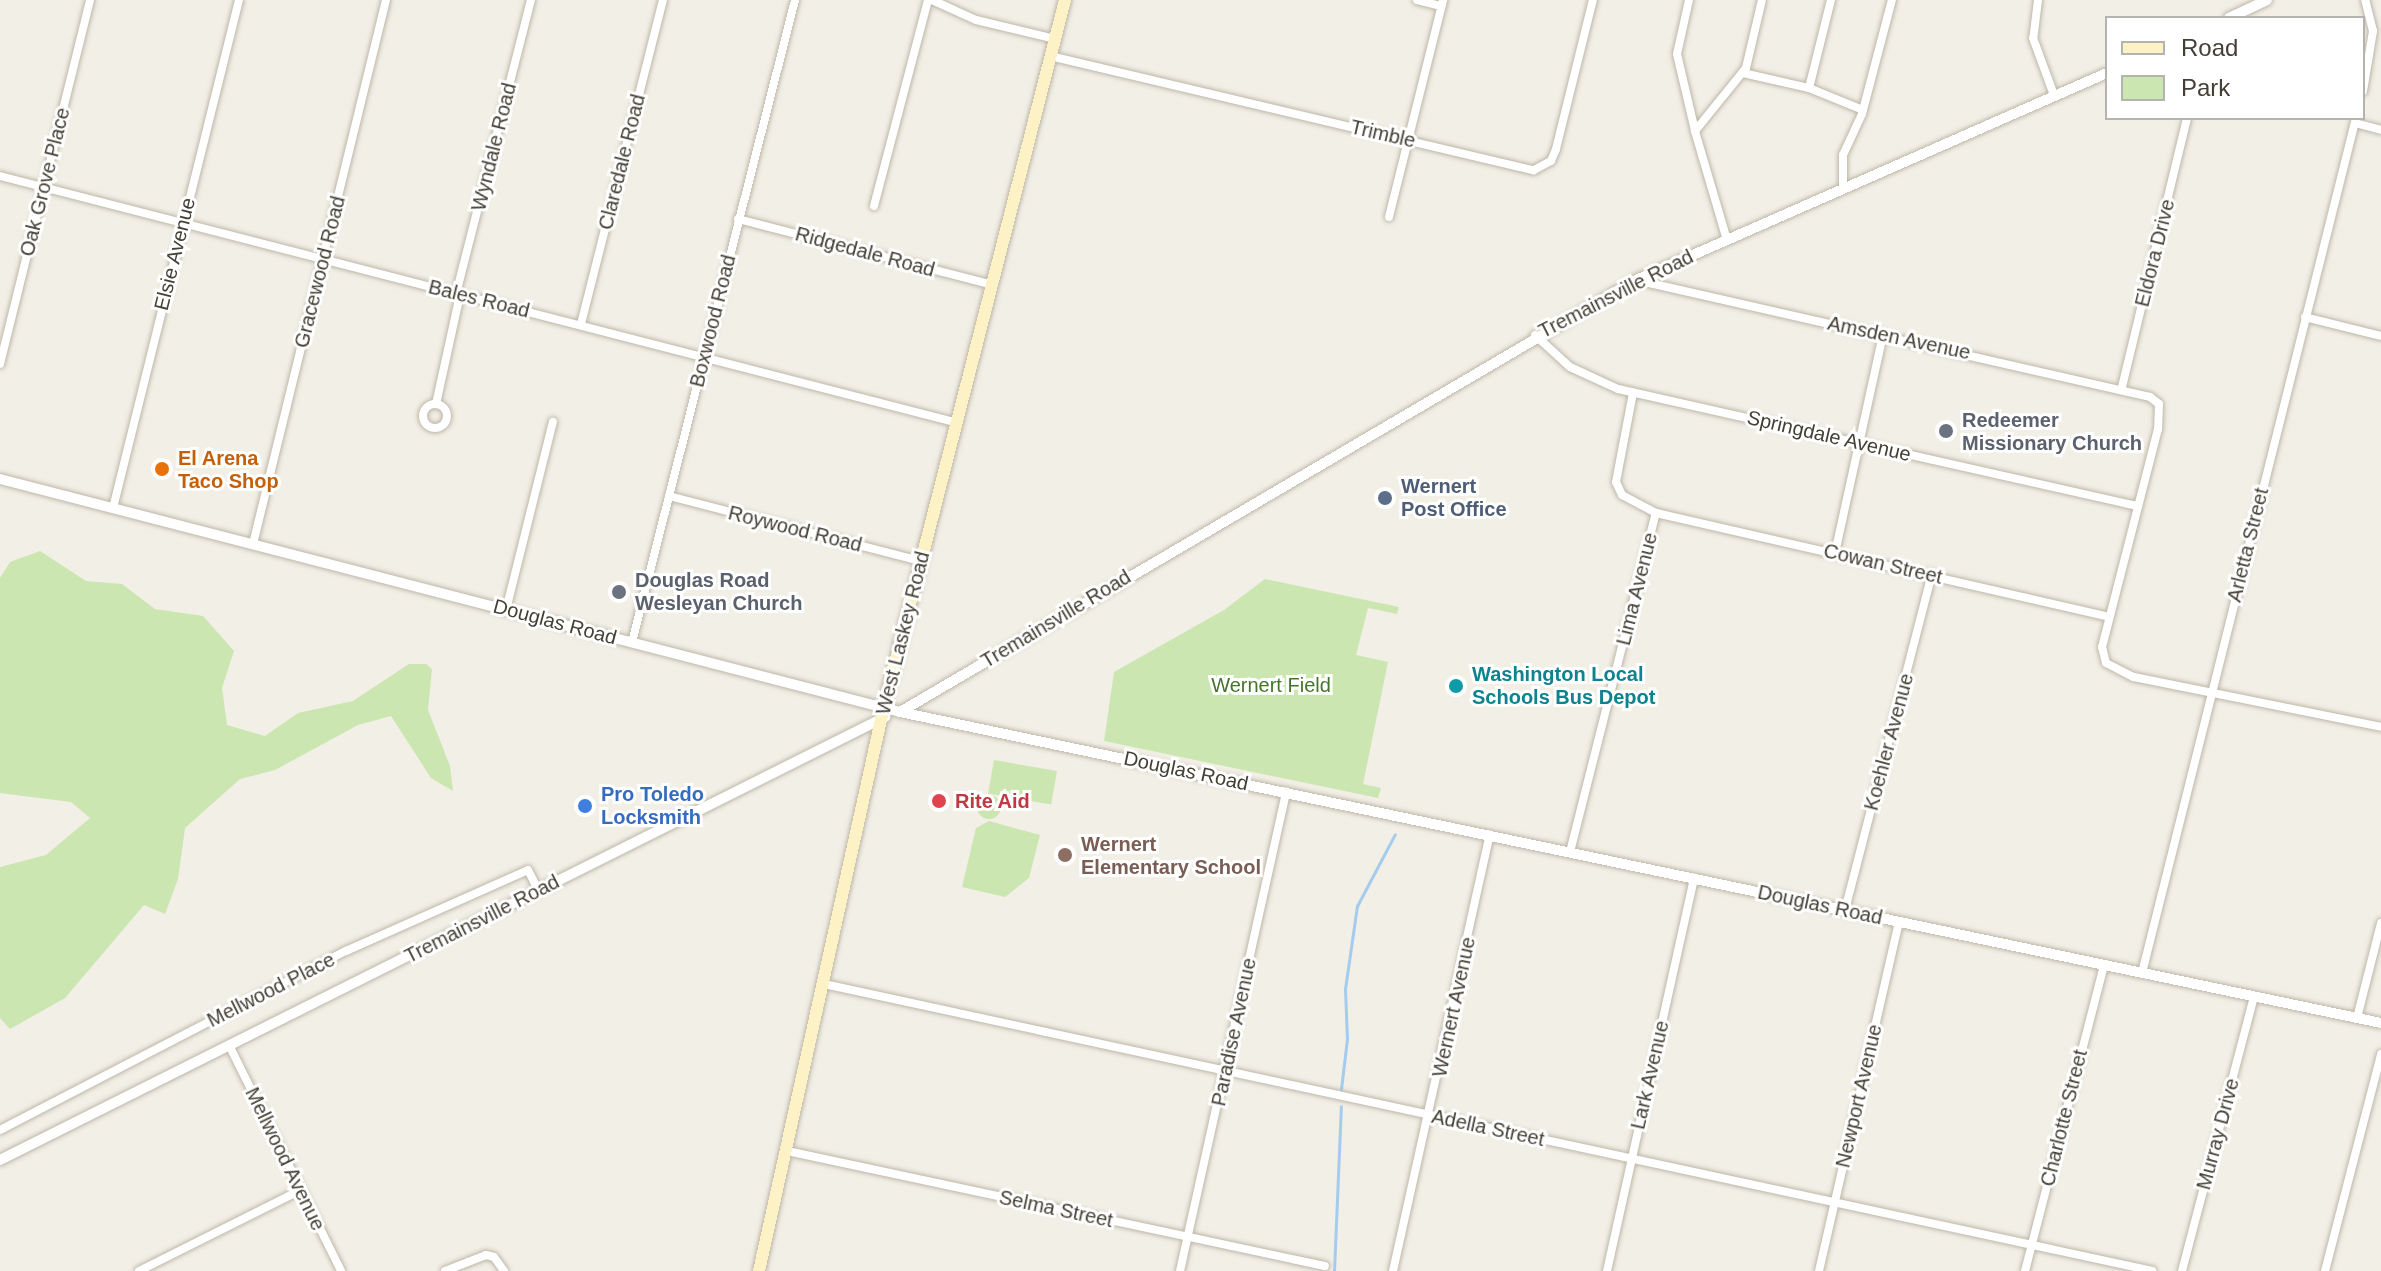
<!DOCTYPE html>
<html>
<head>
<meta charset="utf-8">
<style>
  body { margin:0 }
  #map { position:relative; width:2381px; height:1271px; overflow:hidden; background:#f2efe6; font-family:Helvetica,sans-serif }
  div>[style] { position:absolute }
  .green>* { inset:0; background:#cbe6b0; transform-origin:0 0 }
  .round { border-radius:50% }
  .stream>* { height:3px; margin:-1.5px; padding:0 1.5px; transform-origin:1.5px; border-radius:1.5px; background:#a4ccee }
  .roads { filter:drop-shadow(0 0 2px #beb7a9) drop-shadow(0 0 2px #beb7a9) }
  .minor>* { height:8px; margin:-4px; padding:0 4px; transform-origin:4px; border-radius:4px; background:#fff }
  .minor>.ring { margin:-4px; padding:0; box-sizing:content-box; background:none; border:8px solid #fff; border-radius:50% }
  .tertiary>* { height:10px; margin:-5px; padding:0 5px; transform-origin:5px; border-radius:5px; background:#fff }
  .secondary>* { height:12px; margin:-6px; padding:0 6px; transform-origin:6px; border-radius:6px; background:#fdf2c6 }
  .dots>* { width:22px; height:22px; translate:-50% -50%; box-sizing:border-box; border:4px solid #fff; border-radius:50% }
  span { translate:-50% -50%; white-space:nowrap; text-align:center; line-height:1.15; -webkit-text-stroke:6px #fff; paint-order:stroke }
  .street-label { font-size:20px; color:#454036 }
  .worship-label { font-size:20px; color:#5b616d; font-weight:700 }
  .left { translate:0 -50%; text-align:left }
  .food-label { font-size:20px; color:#c56008; font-weight:700 }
  .service-label { font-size:20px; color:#4e5e75; font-weight:700 }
  .culture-label { font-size:20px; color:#0d838f; font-weight:700 }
  .park-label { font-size:20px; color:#43752b }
  .shop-label { font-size:20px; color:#366cbe; font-weight:700 }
  .health-label { font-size:20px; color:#be3a42; font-weight:700 }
  .education-label { font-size:20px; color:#785e54; font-weight:700 }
  .legend { position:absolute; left:2105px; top:16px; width:260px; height:104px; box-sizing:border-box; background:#fff; border:2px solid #b5b3af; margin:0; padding:10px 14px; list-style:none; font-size:24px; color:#454036 }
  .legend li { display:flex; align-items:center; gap:16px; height:40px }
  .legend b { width:40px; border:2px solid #b5b3af }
</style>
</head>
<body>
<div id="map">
  <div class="green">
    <i style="clip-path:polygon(40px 551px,86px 581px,122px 584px,155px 609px,203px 616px,234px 651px,222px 688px,227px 725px,265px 736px,298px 713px,353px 701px,409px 664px,426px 664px,432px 669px,428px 710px,450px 766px,453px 791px,431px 778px,391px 716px,358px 725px,275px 770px,240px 779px,185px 828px,178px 879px,165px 914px,144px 905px,65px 998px,10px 1029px,0 1018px,0 867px,46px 855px,90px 818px,71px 802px,0 793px,0 578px,10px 562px)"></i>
    <i style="clip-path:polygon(1265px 579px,1399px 607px,1397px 614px,1368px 608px,1356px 655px,1388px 662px,1363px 784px,1381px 788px,1378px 798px,1104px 741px,1114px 672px,1224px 610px)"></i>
    <i style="left:994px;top:760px;width:64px;height:34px;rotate:10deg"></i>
    <i class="round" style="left:977px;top:795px;width:24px;height:24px"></i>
    <i style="clip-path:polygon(989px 821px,1040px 835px,1029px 878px,1005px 897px,962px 887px,976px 828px)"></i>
  </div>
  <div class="stream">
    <i style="left:1341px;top:1089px;width:50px;rotate:-83.2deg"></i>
    <i style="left:1347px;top:1039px;width:50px;rotate:-92.3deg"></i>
    <i style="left:1345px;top:989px;width:84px;rotate:-81.8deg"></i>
    <i style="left:1357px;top:906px;width:81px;rotate:-62.2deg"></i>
    <i style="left:1334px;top:1271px;width:165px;rotate:-87.6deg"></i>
  </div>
  <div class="roads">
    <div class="minor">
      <i style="left:932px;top:0;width:48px;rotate:24.4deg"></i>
      <i style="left:976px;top:20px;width:81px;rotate:13.5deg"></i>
      <i style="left:1417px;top:0;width:25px;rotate:14deg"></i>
      <i style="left:1689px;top:0;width:55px;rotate:102.5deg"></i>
      <i style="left:1677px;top:54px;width:79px;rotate:76.8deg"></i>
      <i style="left:2038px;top:0;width:38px;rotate:97deg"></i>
      <i style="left:2033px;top:38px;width:61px;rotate:69.8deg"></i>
      <i style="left:1050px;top:56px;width:497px;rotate:13.3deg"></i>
      <i style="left:1534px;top:170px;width:19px;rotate:-28deg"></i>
      <i style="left:1551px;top:161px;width:13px;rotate:-67deg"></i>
      <i style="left:1556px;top:149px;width:154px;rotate:-76.1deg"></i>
      <i style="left:1743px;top:73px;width:68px;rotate:12.8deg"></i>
      <i style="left:1809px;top:88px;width:58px;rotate:22.2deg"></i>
      <i style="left:1809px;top:88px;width:91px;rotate:-76deg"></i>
      <i style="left:2363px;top:91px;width:61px;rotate:-80.5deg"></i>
      <i style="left:2373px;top:31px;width:32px;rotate:-104deg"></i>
      <i style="left:2355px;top:123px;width:27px;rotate:15deg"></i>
      <i style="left:0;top:176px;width:989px;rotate:14.46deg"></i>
      <i style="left:1843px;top:188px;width:33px;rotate:-90deg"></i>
      <i style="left:1843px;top:155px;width:45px;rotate:-65.1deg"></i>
      <i style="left:1862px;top:114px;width:118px;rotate:-75.3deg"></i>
      <i style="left:874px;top:206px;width:213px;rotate:-75.3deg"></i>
      <i style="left:1389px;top:217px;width:224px;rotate:-76deg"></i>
      <i style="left:738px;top:219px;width:263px;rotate:14.5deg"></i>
      <i style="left:1727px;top:240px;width:114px;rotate:-106.4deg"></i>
      <i style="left:1695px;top:131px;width:81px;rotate:-51deg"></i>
      <i style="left:1746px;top:68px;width:70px;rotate:-76.8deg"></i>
      <i style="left:1636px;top:280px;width:527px;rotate:12.82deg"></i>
      <i style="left:2150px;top:397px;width:11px;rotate:38deg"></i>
      <i style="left:2159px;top:404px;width:25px;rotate:92deg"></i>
      <i style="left:2158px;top:429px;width:225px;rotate:104.4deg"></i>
      <i style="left:2102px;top:647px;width:16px;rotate:76deg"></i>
      <i style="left:2106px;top:663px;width:31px;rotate:27deg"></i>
      <i style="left:2134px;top:677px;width:252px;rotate:11.4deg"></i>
      <i style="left:456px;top:294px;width:303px;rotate:-75.7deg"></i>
      <i style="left:2305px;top:317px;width:78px;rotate:14deg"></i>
      <i style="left:581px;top:324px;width:334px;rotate:-75.8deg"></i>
      <i style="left:1535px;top:335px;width:47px;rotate:42.4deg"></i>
      <i style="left:1570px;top:367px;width:53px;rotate:24.6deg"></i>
      <i style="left:1618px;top:389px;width:532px;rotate:12.7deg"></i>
      <i style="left:0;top:364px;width:375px;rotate:-76.1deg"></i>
      <i style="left:2122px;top:387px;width:277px;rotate:-76.4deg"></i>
      <i class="ring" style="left:423px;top:404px;width:16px;height:16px"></i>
      <i style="left:436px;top:404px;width:112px;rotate:-77.6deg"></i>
      <i style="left:669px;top:496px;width:259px;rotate:14.5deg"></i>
      <i style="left:113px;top:508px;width:523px;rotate:-76.07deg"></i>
      <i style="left:1656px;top:513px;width:465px;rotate:12.9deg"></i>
      <i style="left:253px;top:544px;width:560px;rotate:-76.26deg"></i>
      <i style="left:1835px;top:553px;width:223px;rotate:-77.6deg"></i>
      <i style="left:506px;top:610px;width:194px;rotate:-76deg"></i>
      <i style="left:632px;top:642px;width:662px;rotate:-75.75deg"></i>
      <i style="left:1570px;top:852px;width:350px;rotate:-75.8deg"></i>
      <i style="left:1656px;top:513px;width:38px;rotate:-152deg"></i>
      <i style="left:1622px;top:495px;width:14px;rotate:-115deg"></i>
      <i style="left:1616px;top:482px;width:91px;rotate:-79.2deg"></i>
      <i style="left:1845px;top:910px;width:347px;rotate:-75.5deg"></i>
      <i style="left:2142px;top:973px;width:881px;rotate:-75.95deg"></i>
      <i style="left:824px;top:984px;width:1359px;rotate:12.19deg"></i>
      <i style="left:2357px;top:1018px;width:98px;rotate:-75.8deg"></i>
      <i style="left:230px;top:1047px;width:250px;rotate:63.6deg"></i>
      <i style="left:0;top:1130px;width:390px;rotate:-27.4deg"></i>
      <i style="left:346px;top:951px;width:199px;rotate:-24deg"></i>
      <i style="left:528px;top:870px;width:22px;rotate:63deg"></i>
      <i style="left:787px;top:1151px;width:550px;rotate:12.07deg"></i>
      <i style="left:139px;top:1271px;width:179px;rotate:-26.6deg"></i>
      <i style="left:445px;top:1271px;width:44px;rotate:-21.3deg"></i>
      <i style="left:486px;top:1255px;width:8px;rotate:14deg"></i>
      <i style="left:494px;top:1257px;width:17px;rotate:54deg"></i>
      <i style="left:1180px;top:1271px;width:491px;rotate:-77.5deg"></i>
      <i style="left:1393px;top:1271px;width:447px;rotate:-77.5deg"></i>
      <i style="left:1607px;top:1271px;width:403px;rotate:-77.5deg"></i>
      <i style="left:1819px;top:1271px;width:358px;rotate:-77.1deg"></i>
      <i style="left:2025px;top:1271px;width:316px;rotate:-75.5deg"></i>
      <i style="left:2182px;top:1271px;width:284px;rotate:-75.3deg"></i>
      <i style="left:2325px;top:1271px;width:224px;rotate:-75.5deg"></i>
    </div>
    <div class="tertiary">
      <i style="left:2229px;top:18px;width:42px;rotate:-25.3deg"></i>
      <i style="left:0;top:479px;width:930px;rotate:14.51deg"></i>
      <i style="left:900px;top:712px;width:1513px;rotate:11.86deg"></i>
      <i style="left:900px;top:712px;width:853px;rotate:-30.41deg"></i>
      <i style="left:1636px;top:280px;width:514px;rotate:-23.73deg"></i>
      <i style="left:0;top:1160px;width:990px;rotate:-26.59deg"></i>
    </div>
    <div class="secondary">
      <i style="left:759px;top:1271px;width:579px;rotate:-77.52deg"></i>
      <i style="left:884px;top:706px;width:729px;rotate:-75.62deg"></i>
    </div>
  </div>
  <div class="dots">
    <i style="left:1946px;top:431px;background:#6b7280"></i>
    <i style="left:162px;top:469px;background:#e8710a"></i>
    <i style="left:1385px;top:498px;background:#5c6f8a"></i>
    <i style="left:619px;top:592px;background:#6b7280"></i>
    <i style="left:1456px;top:686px;background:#0f9aa8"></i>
    <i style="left:939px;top:801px;background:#e0444e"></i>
    <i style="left:585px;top:806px;background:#3f7fe0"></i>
    <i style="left:1065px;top:855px;background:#8d6e63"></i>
  </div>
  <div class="street-label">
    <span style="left:1383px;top:134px;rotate:13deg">Trimble</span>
    <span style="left:494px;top:147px;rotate:-76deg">Wyndale Road</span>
    <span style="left:622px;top:162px;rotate:-76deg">Claredale Road</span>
    <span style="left:45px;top:182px;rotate:-76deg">Oak Grove Place</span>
    <span style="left:865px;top:252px;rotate:15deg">Ridgedale Road</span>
    <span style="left:2155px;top:253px;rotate:-76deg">Eldora Drive</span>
    <span style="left:175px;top:254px;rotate:-76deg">Elsie Avenue</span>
    <span style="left:320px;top:272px;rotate:-76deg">Gracewood Road</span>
    <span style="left:1616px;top:294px;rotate:-27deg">Tremainsville Road</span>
    <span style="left:479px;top:299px;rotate:14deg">Bales Road</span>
    <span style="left:713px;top:321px;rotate:-76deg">Boxwood Road</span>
    <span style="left:1899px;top:338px;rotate:12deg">Amsden Avenue</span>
    <span style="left:1829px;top:436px;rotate:13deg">Springdale Avenue</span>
    <span style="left:795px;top:529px;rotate:14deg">Roywood Road</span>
    <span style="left:2248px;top:545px;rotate:-76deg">Arletta Street</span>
    <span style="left:1883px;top:564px;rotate:13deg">Cowan Street</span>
    <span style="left:1637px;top:589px;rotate:-76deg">Lima Avenue</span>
    <span style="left:1056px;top:619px;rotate:-31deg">Tremainsville Road</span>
    <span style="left:555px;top:622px;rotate:15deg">Douglas Road</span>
    <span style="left:903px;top:633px;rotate:-76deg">West Laskey Road</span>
    <span style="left:1889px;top:742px;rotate:-75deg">Koehler Avenue</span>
    <span style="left:1186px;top:771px;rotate:12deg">Douglas Road</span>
    <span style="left:1820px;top:905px;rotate:12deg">Douglas Road</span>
    <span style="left:482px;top:919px;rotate:-27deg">Tremainsville Road</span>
    <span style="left:271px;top:990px;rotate:-27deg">Mellwood Place</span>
    <span style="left:1454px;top:1007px;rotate:-78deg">Wernert Avenue</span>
    <span style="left:1234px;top:1032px;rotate:-78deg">Paradise Avenue</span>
    <span style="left:1650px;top:1075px;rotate:-77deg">Lark Avenue</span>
    <span style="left:1859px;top:1096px;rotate:-77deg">Newport Avenue</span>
    <span style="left:2064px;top:1118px;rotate:-76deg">Charlotte Street</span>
    <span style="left:1488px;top:1128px;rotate:12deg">Adella Street</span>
    <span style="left:2218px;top:1134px;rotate:-75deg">Murray Drive</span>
    <span style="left:285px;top:1159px;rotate:64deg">Mellwood Avenue</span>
    <span style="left:1056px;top:1209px;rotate:12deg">Selma Street</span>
  </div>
  <div class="worship-label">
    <span class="left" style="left:1962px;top:432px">Redeemer<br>Missionary Church</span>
    <span class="left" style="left:635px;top:592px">Douglas Road<br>Wesleyan Church</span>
  </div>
  <div class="food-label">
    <span class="left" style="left:178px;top:470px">El Arena<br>Taco Shop</span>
  </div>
  <div class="service-label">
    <span class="left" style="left:1401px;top:498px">Wernert<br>Post Office</span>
  </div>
  <div class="culture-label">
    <span class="left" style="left:1472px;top:686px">Washington Local<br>Schools Bus Depot</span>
  </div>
  <div class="park-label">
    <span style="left:1271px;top:685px">Wernert Field</span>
  </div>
  <div class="shop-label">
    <span class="left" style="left:601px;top:806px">Pro Toledo<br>Locksmith</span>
  </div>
  <div class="health-label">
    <span class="left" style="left:955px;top:801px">Rite Aid</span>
  </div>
  <div class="education-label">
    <span class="left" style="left:1081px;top:856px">Wernert<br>Elementary School</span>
  </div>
  <ul class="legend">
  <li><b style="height:10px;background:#fdf2c6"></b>Road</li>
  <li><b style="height:22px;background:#cbe6b0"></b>Park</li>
  </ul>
</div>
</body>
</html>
